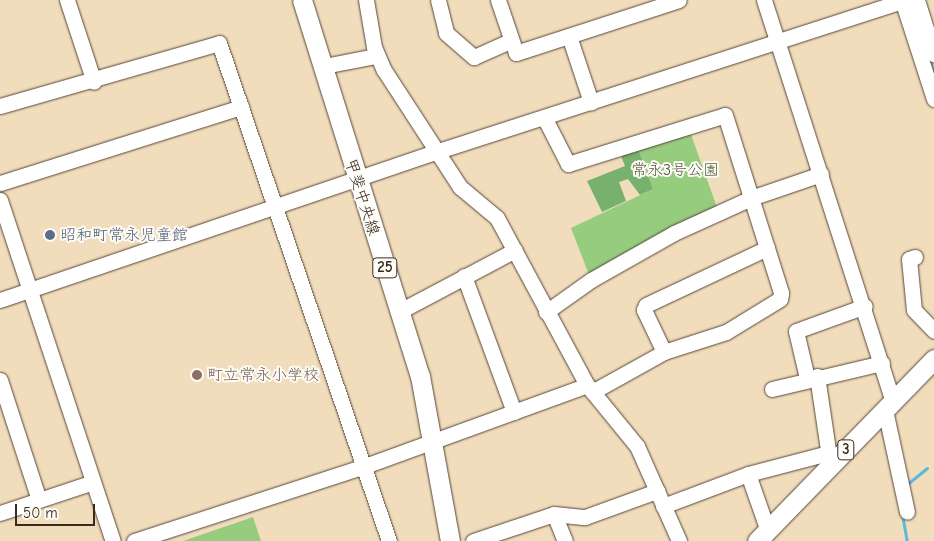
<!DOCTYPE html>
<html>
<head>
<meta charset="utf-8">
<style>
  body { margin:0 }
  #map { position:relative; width:934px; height:541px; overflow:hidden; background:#f1ddbc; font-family:"Comic Neue","Klee One",sans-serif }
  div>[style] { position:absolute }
  .green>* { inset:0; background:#95cc7e }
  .forest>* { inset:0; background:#78b06d }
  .stream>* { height:3px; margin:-1.5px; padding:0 1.5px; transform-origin:1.5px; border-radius:1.5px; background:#5cb9da }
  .roads { filter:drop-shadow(0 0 1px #564536) drop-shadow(0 0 1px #564536) }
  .minor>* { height:15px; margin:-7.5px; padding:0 7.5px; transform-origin:7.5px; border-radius:7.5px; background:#fff }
  .major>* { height:19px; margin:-9.5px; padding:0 9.5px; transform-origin:9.5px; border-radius:9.5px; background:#fff }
  .dots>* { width:14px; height:14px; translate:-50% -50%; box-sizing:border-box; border:2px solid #fdfcf7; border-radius:50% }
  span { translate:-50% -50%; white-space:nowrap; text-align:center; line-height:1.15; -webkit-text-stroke:4px #fdfcf7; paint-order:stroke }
  .shield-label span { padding:1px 4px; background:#fdfcf7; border:1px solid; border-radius:4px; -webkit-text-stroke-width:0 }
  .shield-label { font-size:15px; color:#3b2a1e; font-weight:700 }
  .park-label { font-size:16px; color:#565b3b }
  .street-label { font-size:16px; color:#3b2a1e }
  .service-label { font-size:16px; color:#4e5e75 }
  .left { translate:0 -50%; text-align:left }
  .education-label { font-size:16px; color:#785e54 }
  .scale { position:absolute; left:15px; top:504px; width:80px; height:22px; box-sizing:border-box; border:2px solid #3b2a1e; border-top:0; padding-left:6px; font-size:15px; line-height:18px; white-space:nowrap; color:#3b2a1e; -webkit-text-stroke:4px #fdfcf7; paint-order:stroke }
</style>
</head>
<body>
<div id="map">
  <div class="green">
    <i style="clip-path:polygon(688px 126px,719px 213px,591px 280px,571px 228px,653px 189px,636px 143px)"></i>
    <i style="clip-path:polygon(253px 517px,261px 541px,183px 541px)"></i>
  </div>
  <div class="forest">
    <i style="clip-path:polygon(639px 151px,653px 189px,640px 195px,628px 179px,619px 182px,626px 201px,602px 212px,587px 181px,625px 166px,621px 156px)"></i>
  </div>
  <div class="stream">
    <i style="left:929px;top:58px;width:17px;rotate:73deg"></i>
    <i style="left:906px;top:485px;width:27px;rotate:-39deg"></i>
    <i style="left:902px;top:514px;width:27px;rotate:80deg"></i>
  </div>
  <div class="roads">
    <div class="minor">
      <i style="left:67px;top:0;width:86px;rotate:71.8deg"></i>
      <i style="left:366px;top:0;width:48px;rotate:80.3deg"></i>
      <i style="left:374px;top:47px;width:25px;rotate:67deg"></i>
      <i style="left:384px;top:70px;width:140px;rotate:57deg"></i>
      <i style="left:460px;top:187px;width:48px;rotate:40deg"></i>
      <i style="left:497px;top:218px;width:190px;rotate:61.7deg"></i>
      <i style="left:587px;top:385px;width:79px;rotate:50.7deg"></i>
      <i style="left:637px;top:446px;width:104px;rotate:66.1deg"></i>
      <i style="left:438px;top:0;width:34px;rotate:76deg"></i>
      <i style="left:446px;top:33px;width:37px;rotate:41deg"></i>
      <i style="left:474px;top:57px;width:39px;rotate:-24deg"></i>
      <i style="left:498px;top:0;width:56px;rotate:71.2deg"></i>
      <i style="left:516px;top:53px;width:171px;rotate:-18deg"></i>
      <i style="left:764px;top:0;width:421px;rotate:72.2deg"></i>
      <i style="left:902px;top:0;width:104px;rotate:72.1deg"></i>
      <i style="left:917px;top:0;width:57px;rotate:72.5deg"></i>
      <i style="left:569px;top:36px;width:70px;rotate:71.6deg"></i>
      <i style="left:324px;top:66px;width:53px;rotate:-10.9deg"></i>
      <i style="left:0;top:106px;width:228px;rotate:-16deg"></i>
      <i style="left:219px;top:43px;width:526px;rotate:71.15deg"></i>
      <i style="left:544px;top:117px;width:53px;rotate:62.9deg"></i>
      <i style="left:568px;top:164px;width:164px;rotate:-17.3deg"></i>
      <i style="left:725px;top:115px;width:187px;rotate:72.5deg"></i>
      <i style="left:781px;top:293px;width:6px;rotate:99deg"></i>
      <i style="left:780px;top:299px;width:63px;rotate:148.6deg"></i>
      <i style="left:726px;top:332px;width:65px;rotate:162.1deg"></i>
      <i style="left:664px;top:352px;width:82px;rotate:150.9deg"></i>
      <i style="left:0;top:183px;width:253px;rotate:-17.5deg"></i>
      <i style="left:0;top:200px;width:359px;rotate:71.7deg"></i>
      <i style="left:915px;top:257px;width:6px;rotate:162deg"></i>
      <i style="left:909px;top:259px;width:51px;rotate:84.4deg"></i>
      <i style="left:914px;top:310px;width:29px;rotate:46deg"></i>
      <i style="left:464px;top:276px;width:145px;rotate:69.8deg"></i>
      <i style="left:0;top:300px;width:463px;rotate:-18.8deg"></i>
      <i style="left:438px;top:151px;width:492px;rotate:-17.9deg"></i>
      <i style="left:400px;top:311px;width:130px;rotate:-27.9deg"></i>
      <i style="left:546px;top:312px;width:55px;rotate:-35.4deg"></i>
      <i style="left:591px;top:280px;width:95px;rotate:-29.5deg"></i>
      <i style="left:674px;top:233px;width:85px;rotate:-24.4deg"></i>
      <i style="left:751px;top:198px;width:74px;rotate:-18.9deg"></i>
      <i style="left:664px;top:352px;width:47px;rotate:-115.5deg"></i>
      <i style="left:644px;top:310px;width:5px;rotate:-68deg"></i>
      <i style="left:646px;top:305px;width:134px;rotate:-25.2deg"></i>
      <i style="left:817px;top:376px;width:88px;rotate:81.5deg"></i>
      <i style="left:807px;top:378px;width:48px;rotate:-103.2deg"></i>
      <i style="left:796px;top:331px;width:73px;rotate:-19.9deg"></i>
      <i style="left:0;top:380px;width:126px;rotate:72deg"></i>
      <i style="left:772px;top:389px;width:113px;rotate:-13.3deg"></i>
      <i style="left:885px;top:410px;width:104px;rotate:77.8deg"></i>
      <i style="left:748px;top:474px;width:60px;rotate:70.7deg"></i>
      <i style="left:663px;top:506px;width:91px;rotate:-20.6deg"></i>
      <i style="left:748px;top:474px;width:83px;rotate:-14.7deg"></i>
      <i style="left:0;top:513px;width:98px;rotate:-18.4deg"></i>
      <i style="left:554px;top:514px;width:29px;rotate:68deg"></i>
      <i style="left:134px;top:541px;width:243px;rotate:-18deg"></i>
      <i style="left:365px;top:466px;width:236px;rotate:-20deg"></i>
      <i style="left:473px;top:541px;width:85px;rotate:-18.4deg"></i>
      <i style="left:554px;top:514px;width:31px;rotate:6deg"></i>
      <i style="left:585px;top:517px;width:77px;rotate:-19.9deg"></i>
    </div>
    <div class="major">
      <i style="left:302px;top:0;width:394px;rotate:72.6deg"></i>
      <i style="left:420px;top:376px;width:168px;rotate:79.7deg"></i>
      <i style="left:757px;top:541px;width:254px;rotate:-45.8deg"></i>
    </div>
  </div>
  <div class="dots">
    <i style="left:50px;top:235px;background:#5c6f8a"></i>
    <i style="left:197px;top:375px;background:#8d6e63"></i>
  </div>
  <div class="shield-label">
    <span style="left:385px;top:268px">25</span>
    <span style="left:846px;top:450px">3</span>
  </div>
  <div class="park-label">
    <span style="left:675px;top:170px">常永3号公園</span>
  </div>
  <div class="street-label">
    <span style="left:362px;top:197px;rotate:72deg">甲斐中央線</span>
  </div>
  <div class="service-label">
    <span class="left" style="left:60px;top:235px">昭和町常永児童館</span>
  </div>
  <div class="education-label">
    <span class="left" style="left:207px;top:375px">町立常永小学校</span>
  </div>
  <div class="scale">50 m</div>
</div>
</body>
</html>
